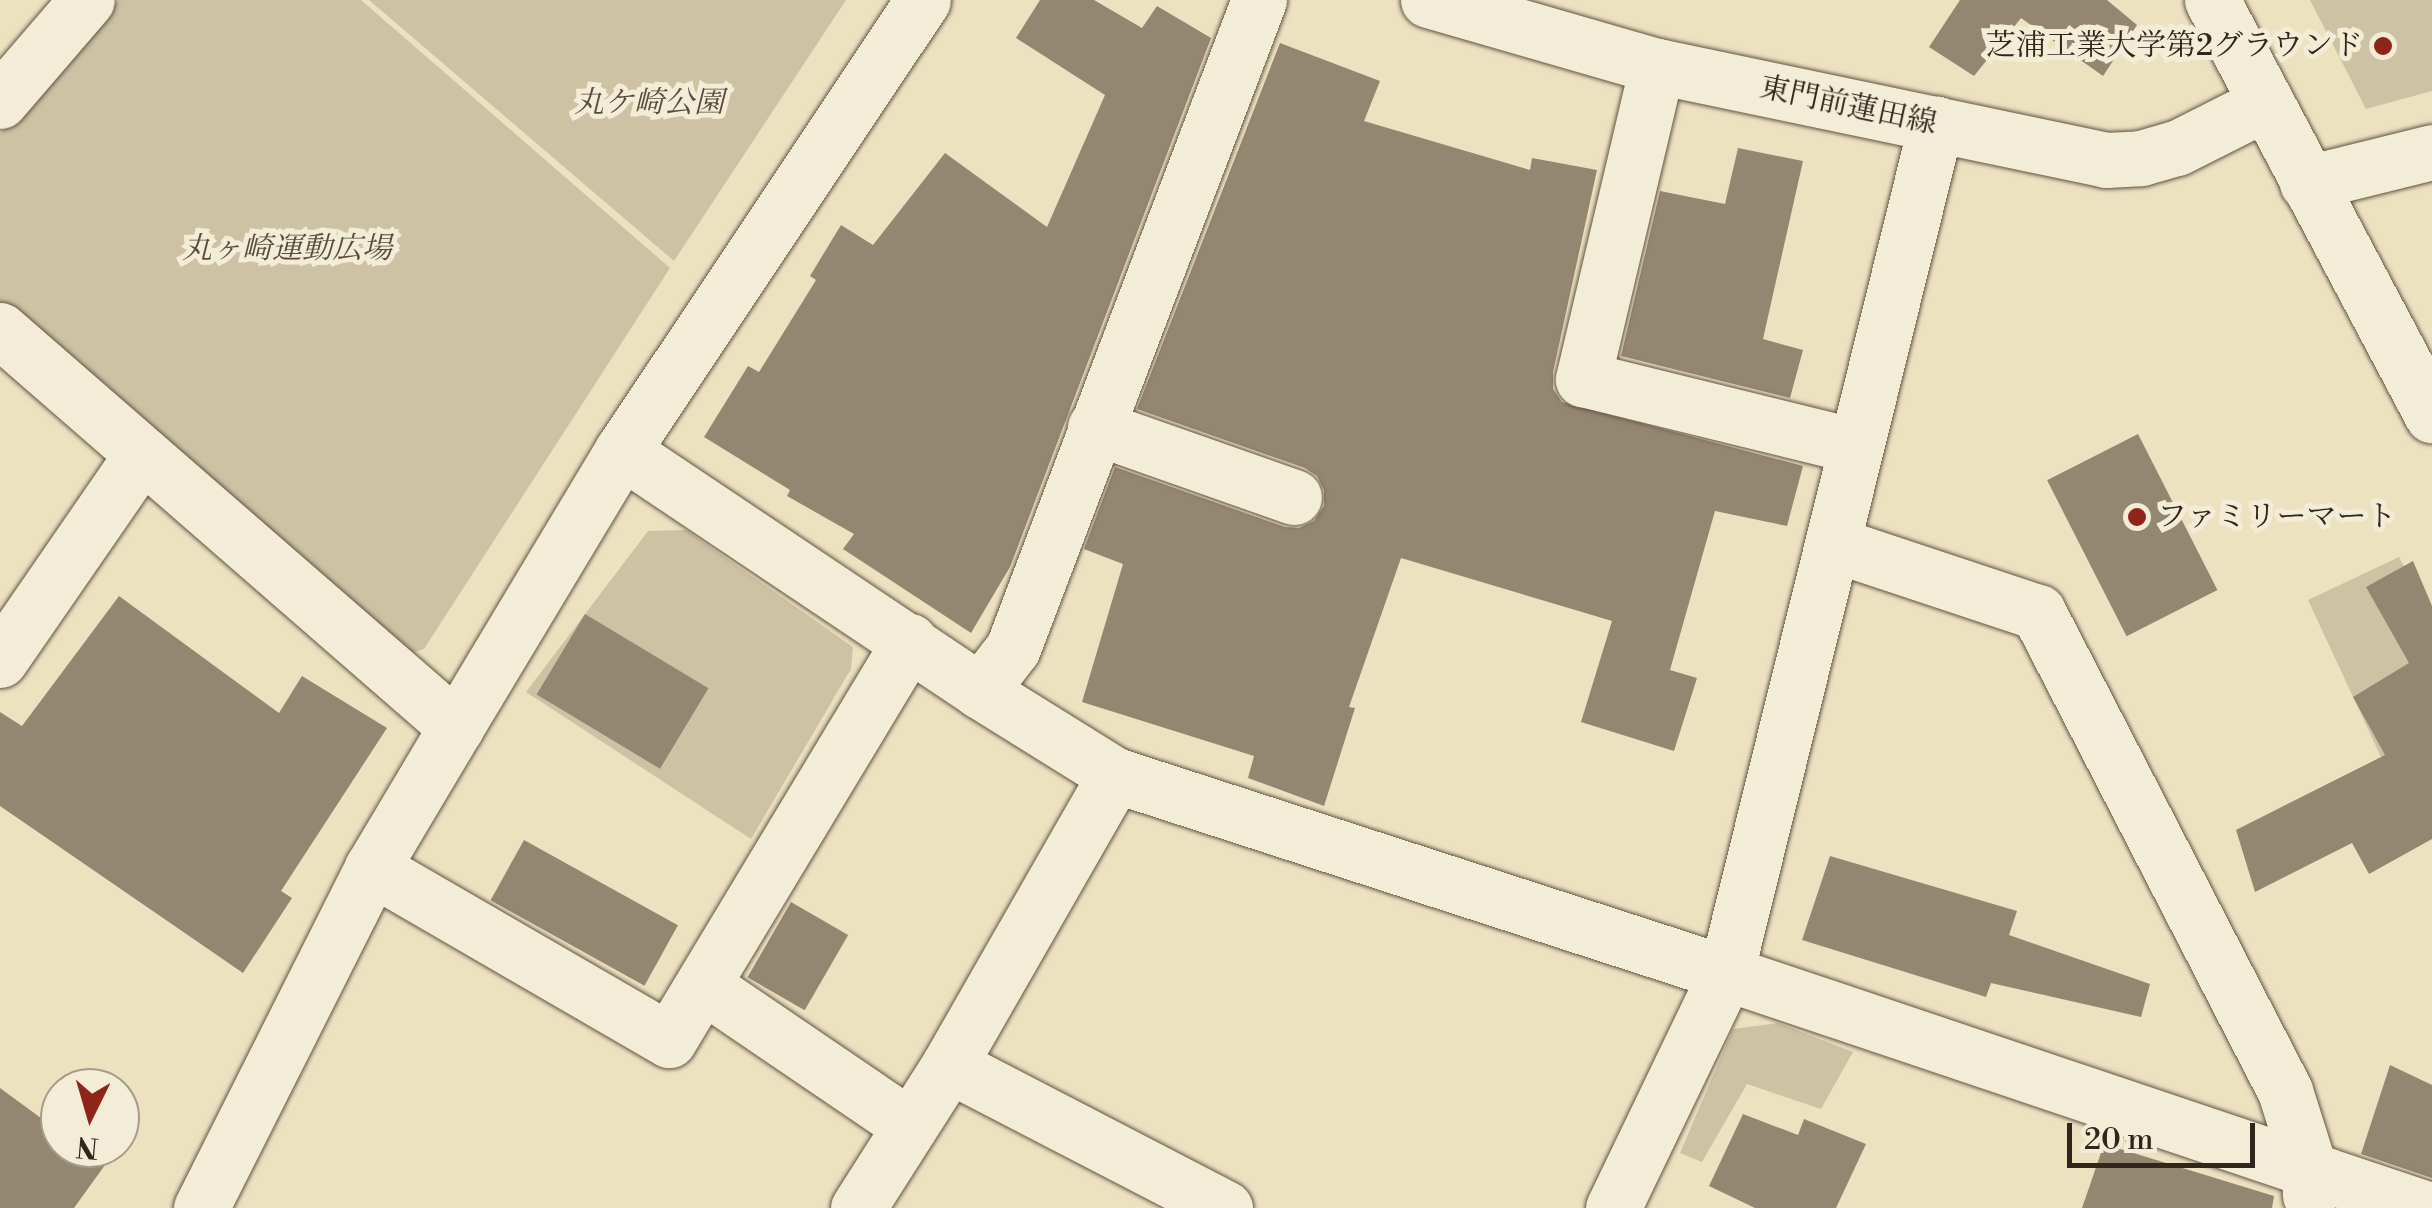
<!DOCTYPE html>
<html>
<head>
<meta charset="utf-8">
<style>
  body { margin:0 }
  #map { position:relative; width:2432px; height:1208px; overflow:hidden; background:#ede2c0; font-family:"Libre Bodoni","Noto Serif JP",serif }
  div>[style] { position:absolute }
  .green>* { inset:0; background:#cdc2a4 }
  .building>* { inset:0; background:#938771; transform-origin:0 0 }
  .roads { filter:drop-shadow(0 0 2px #615445) drop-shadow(0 0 2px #615445) }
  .minor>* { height:55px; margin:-27.5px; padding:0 27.5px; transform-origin:27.5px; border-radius:27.5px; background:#f3ecd6 }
  .tertiary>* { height:55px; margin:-27.5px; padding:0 27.5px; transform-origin:27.5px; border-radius:27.5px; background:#f3ecd6 }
  .secondary>* { height:55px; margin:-27.5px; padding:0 27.5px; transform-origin:27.5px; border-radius:27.5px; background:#f3ecd6 }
  .dots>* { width:28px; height:28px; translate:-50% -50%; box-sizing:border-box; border:5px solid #f3ecd6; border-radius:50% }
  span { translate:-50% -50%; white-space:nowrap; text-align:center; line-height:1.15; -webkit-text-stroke:10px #f3ecd6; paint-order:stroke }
  .poi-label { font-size:30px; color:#32251c }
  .right { translate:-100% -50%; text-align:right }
  .left { translate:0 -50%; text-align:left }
  .park-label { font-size:30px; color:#594c3e; font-style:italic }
  .street-label { font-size:30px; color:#32251c }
  .north { position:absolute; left:40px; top:1068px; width:100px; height:100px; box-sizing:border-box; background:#f3ecd6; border:2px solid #a69c8c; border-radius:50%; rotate:185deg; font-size:28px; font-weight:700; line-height:40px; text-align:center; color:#32251c }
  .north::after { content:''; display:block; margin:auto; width:35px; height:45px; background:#8f2418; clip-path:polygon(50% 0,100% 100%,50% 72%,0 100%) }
  .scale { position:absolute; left:2067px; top:1123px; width:188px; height:45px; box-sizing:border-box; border:5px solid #32251c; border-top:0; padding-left:12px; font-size:30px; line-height:35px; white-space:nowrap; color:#32251c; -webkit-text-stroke:8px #f3ecd6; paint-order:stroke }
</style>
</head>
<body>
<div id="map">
  <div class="green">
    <i style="clip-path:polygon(119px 0,361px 0,670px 268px,424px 649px,399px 657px,0 314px,0 134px)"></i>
    <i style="clip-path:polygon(369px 0,846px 0,674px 261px)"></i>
    <i style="clip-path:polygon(2310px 0,2432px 0,2432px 91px,2366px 109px)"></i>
    <i style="clip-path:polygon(686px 530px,853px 647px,851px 669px,751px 839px,526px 692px,648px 531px)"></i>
    <i style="clip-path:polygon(2399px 557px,2432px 618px,2414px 828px,2308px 600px)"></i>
    <i style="clip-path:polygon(1778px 1023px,1853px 1052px,1821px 1109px,1747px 1084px,1702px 1162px,1680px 1153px,1733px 1029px)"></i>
  </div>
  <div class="building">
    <i style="clip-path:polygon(1040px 0,1094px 0,1142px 28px,1157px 6px,1211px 38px,1010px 567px,971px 633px,843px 549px,854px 534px,787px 496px,790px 490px,704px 437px,748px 366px,759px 372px,816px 280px,810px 276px,841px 225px,873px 245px,945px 153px,1047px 227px,1105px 95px,1016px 38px)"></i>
    <i style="clip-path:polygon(1960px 0,2107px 0,2137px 25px,2103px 76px,2021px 18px,1974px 76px,1929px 47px)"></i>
    <i style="clip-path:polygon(1280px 43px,1380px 81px,1364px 121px,1530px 170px,1532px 158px,1597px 170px,1553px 372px,1553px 389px,1562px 402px,1803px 466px,1787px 526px,1715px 511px,1670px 670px,1697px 678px,1674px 751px,1581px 722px,1612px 621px,1401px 558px,1349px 707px,1355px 708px,1324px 806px,1248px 778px,1254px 756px,1082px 702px,1123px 564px,1084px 549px,1115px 467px,1285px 527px,1299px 528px,1314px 521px,1324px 506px,1324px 490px,1317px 476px,1305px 468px,1137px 409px)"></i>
    <i style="clip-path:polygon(1738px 148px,1803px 161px,1763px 339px,1803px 350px,1790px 398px,1621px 356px,1660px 191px,1725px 204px)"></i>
    <i style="left:2138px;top:434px;width:175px;height:102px;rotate:63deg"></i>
    <i style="clip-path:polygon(2413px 561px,2432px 606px,2432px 839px,2369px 874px,2352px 843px,2255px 892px,2236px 830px,2385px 755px,2353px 697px,2409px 663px,2366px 587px)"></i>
    <i style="clip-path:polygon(119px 596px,279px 713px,302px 676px,387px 728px,281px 891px,292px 898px,243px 973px,0 806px,0 712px,22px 726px)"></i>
    <i style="left:585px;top:614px;width:144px;height:94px;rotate:31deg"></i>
    <i style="left:524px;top:840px;width:176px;height:69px;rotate:29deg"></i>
    <i style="clip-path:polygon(1830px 856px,2017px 911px,2009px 935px,2150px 984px,2141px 1017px,1991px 983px,1986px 997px,1802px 940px)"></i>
    <i style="left:791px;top:902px;width:66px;height:87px;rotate:30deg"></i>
    <i style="clip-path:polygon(2390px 1065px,2432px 1085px,2432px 1178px,2361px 1154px)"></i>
    <i style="clip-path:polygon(0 1088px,60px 1132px,60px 1148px,82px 1148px,105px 1165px,74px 1208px,0 1208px)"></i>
    <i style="clip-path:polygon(1743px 1114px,1798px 1135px,1804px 1119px,1866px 1144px,1836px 1208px,1755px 1208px,1709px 1186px)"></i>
    <i style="clip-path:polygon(2104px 1144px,2274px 1196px,2272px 1208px,2082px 1208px)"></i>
  </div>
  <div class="roads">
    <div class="minor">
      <i style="left:1657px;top:66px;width:322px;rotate:103.3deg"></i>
      <i style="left:1583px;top:379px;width:281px;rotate:13.8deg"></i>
      <i style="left:0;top:101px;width:133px;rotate:-49.3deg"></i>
      <i style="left:2307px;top:183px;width:129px;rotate:-13.9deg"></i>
      <i style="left:0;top:330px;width:605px;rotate:41.04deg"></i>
      <i style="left:1095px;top:427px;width:211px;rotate:19.4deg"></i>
      <i style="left:622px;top:451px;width:431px;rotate:33.8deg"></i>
      <i style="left:980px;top:691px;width:159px;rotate:31.9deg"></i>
      <i style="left:1115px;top:775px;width:642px;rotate:17.96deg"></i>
      <i style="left:1726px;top:973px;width:736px;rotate:18.61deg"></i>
      <i style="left:1833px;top:544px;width:216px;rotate:18.4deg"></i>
      <i style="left:2038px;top:612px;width:539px;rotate:62.72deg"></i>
      <i style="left:2285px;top:1091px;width:80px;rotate:72.5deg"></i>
      <i style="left:2309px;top:1167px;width:28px;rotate:88deg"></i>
      <i style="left:0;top:660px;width:250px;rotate:-55.4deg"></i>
      <i style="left:980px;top:691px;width:54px;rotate:-52.5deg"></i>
      <i style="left:1013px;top:648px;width:693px;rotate:-69.21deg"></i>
      <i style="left:372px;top:868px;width:343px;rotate:30.1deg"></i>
      <i style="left:669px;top:1040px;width:466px;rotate:-58.9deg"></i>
      <i style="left:704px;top:986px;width:249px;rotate:34.2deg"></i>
      <i style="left:949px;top:1065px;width:311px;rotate:27.4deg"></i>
      <i style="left:858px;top:1208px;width:169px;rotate:-57.5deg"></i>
      <i style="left:949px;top:1065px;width:334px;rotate:-60.2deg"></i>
      <i style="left:1613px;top:1208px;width:261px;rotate:-64.3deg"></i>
      <i style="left:1726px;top:973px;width:875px;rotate:-76.11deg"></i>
    </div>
    <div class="tertiary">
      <i style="left:201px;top:1208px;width:381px;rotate:-63.3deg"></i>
      <i style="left:372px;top:868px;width:164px;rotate:-59.2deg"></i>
      <i style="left:456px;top:727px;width:322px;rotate:-59deg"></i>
      <i style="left:622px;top:451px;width:542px;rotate:-56.28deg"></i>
    </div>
    <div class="secondary">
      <i style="left:1428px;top:0;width:238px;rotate:16.1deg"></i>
      <i style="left:1657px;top:66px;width:459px;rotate:11.8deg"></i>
      <i style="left:2106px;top:160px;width:35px;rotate:-3deg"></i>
      <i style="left:2141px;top:158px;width:37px;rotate:-16deg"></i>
      <i style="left:2177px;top:148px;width:97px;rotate:-26.8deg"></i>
      <i style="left:2212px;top:0;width:470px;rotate:62.1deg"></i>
    </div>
  </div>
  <div class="dots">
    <i style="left:2383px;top:46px;background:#8f2418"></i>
    <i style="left:2137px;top:517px;background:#8f2418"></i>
  </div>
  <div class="poi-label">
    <span class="right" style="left:2363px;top:46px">芝浦工業大学第2グラウンド</span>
    <span class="left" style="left:2157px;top:517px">ファミリーマート</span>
  </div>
  <div class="park-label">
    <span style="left:649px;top:103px">丸ケ崎公園</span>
    <span style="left:287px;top:249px">丸ヶ崎運動広場</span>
  </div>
  <div class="street-label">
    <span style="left:1848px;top:106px;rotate:12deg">東門前蓮田線</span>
  </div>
  <div class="north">N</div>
  <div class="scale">20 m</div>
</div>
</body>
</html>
